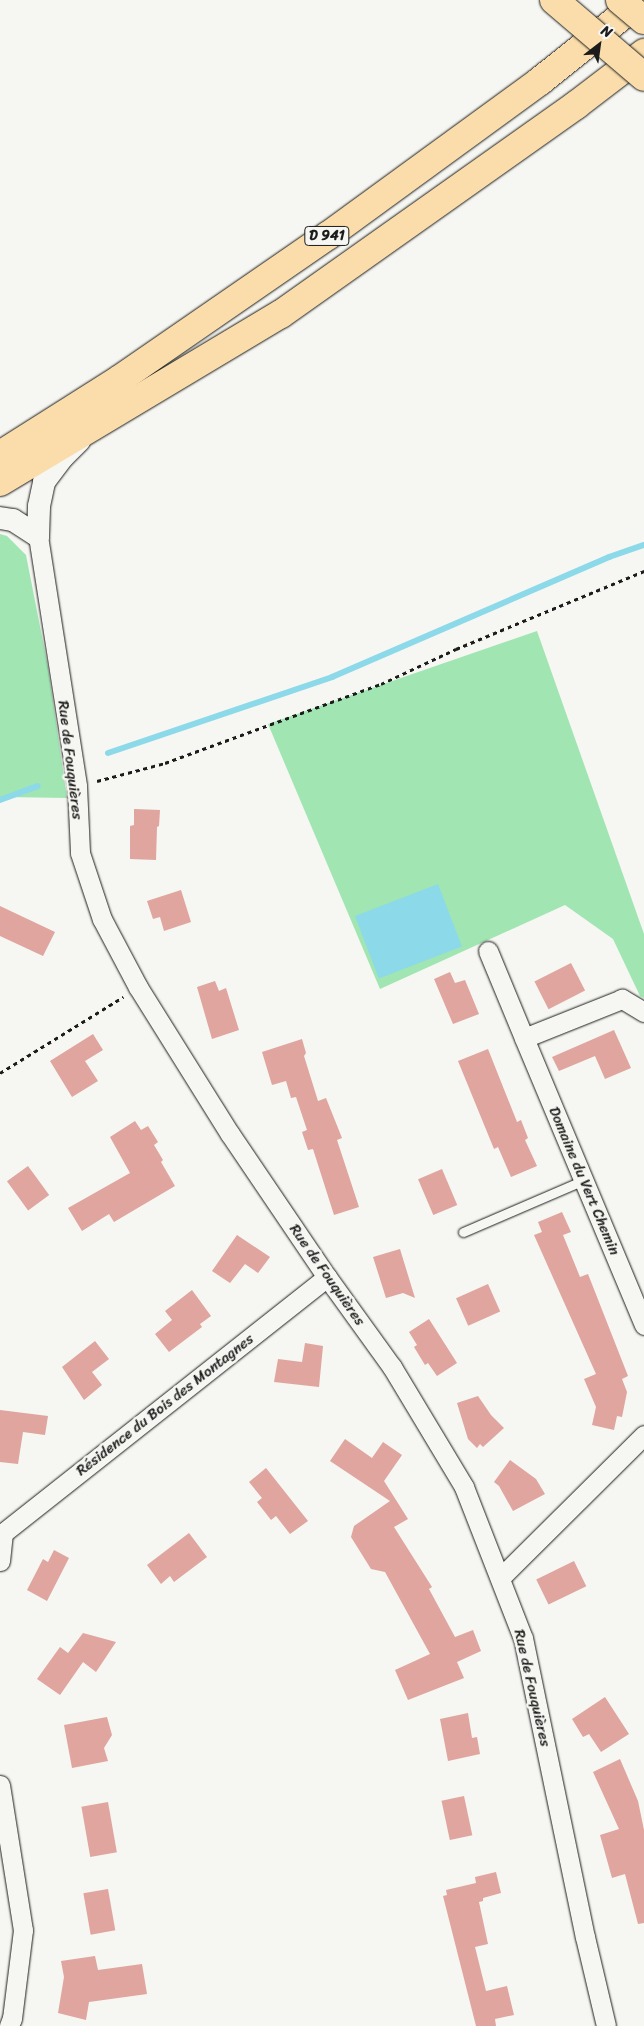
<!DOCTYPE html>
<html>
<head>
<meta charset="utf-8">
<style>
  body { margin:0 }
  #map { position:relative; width:644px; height:2026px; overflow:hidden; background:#f6f6f2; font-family:Sriracha,sans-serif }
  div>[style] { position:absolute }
  .green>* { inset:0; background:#a1e6b2 }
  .water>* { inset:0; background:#8bd9e9; transform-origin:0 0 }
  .stream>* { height:6px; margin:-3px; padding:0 3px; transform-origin:3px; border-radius:3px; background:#8bd9e9 }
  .building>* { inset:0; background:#dfa59e; transform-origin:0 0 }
  .path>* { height:3px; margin-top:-1.5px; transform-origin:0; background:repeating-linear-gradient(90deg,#1c1c1c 0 4px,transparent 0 8px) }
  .roads { filter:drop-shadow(0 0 1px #1c1c1c) drop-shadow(0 0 1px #1c1c1c) }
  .service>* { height:9px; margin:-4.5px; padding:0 4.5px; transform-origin:4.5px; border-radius:4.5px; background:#f6f6f2 }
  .minor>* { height:19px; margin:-9.5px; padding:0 9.5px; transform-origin:9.5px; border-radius:9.5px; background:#f6f6f2 }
  .tertiary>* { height:22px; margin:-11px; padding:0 11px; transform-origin:11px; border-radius:11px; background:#f6f6f2 }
  .primary>* { height:28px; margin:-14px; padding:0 14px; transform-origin:14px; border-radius:14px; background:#faddab }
  .bridges { filter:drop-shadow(0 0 1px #1c1c1c) drop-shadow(0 0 1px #1c1c1c) }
  .motorway-bridge>* { height:28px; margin:-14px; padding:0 14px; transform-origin:14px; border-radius:14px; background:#faddab }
  span { translate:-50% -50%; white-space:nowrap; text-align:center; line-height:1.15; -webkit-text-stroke:5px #f6f6f2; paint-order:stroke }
  .shield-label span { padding:1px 4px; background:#f6f6f2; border:1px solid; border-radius:4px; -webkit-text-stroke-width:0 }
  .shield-label { font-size:14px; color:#1c1c1c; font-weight:700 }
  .street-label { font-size:15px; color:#1c1c1c }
  .north { position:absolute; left:574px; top:20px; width:50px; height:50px; -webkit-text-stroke:4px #f6f6f2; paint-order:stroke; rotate:30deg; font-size:14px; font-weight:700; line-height:20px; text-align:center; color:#1c1c1c }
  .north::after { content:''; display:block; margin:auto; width:18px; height:22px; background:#1c1c1c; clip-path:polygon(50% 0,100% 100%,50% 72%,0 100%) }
</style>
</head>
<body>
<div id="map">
  <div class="green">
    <i style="clip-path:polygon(0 534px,7px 536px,26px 555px,48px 667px,67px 798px,6px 797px,0 800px)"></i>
    <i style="clip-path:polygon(537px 631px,644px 934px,644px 998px,640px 996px,613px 939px,565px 905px,380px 989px,268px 724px)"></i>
  </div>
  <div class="water">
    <i style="left:438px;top:884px;width:67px;height:89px;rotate:69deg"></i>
  </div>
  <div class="stream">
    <i style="left:108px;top:753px;width:237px;rotate:-18.7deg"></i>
    <i style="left:332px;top:677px;width:302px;rotate:-23.4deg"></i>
    <i style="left:609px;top:557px;width:37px;rotate:-19deg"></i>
    <i style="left:0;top:800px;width:40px;rotate:-20.2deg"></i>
  </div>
  <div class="building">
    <i style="clip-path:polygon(134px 809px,160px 810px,159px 826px,157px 827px,156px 860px,130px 859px,130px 826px,134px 825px)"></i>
    <i style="clip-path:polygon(181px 890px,191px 922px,164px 931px,160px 917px,153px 919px,147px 901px)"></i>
    <i style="clip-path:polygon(0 906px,55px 932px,43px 956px,0 936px)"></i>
    <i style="left:571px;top:963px;width:31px;height:41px;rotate:63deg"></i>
    <i style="clip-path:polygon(450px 972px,455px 983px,465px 980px,479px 1014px,453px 1024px,434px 979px)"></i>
    <i style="clip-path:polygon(215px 981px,219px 991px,226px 988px,239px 1030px,212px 1039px,197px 987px)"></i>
    <i style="clip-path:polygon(614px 1030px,631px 1068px,605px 1079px,595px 1056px,559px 1071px,552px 1057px)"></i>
    <i style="clip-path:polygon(93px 1034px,103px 1050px,85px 1061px,98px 1081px,72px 1097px,50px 1061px)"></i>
    <i style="clip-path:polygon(302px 1039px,306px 1053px,304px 1056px,318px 1101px,326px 1098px,342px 1138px,337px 1140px,359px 1207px,334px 1215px,313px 1149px,308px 1150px,302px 1132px,307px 1130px,296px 1097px,291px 1098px,286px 1081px,272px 1085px,262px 1052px)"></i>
    <i style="clip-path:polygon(488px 1049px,517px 1122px,521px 1120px,528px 1138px,525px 1140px,537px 1166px,511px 1177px,498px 1147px,494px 1149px,458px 1061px)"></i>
    <i style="clip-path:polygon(135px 1121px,141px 1130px,148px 1126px,158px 1142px,154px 1145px,163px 1160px,161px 1162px,175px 1186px,114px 1222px,109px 1214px,82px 1231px,68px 1208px,130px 1173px,110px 1137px)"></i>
    <i style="left:28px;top:1166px;width:36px;height:26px;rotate:54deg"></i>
    <i style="left:442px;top:1169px;width:39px;height:26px;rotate:67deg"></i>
    <i style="clip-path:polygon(562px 1212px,571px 1232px,563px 1235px,580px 1277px,588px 1274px,628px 1376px,622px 1379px,627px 1392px,622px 1417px,617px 1416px,614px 1430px,592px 1425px,596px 1407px,584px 1379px,596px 1374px,534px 1235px,542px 1232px,538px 1222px)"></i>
    <i style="clip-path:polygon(237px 1235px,270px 1257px,258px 1273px,245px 1264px,230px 1283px,212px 1271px)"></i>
    <i style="clip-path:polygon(400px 1249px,415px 1298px,403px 1293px,386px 1298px,373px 1257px)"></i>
    <i style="left:488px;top:1284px;width:30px;height:35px;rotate:66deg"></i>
    <i style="clip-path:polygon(192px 1290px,211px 1316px,200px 1324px,202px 1327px,169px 1352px,155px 1334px,172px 1320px,165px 1311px)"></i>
    <i style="clip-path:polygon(429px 1319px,457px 1363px,437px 1376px,428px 1363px,425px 1365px,414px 1347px,417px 1345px,409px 1332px)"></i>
    <i style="clip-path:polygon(95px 1341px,109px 1359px,92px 1372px,102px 1385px,84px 1400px,62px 1367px)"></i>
    <i style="clip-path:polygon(305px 1343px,323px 1346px,319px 1387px,274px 1382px,278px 1359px,302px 1362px)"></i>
    <i style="clip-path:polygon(478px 1396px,491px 1415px,504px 1428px,483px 1447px,480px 1444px,477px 1448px,468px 1439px,457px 1403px)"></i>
    <i style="clip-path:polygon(0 1410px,48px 1416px,45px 1435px,23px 1432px,18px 1464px,0 1462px)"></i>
    <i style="clip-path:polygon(345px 1439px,372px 1458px,383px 1442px,402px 1455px,384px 1481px,408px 1519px,394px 1527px,432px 1587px,429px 1589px,455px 1637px,473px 1630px,481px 1651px,457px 1662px,464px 1678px,408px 1700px,395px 1670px,430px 1654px,385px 1572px,371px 1569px,351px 1537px,354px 1526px,390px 1501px,330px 1461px)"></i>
    <i style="clip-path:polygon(510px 1460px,536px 1479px,545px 1494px,513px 1511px,499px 1486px,494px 1482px)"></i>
    <i style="clip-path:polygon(266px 1468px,308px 1521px,290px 1534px,276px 1516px,271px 1520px,257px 1502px,262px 1498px,249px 1482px)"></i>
    <i style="clip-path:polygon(189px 1533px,207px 1557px,174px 1582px,170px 1576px,161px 1584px,147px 1565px)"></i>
    <i style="clip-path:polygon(54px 1550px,69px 1558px,47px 1601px,27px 1590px,43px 1559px,48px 1562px)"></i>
    <i style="left:574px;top:1561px;width:28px;height:42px;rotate:64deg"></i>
    <i style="clip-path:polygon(83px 1633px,116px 1642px,96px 1672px,83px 1662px,60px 1695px,37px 1679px,60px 1647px,68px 1653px)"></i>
    <i style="clip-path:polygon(605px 1697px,629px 1734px,601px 1752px,589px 1734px,583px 1737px,572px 1719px)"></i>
    <i style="clip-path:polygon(468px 1713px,472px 1738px,477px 1737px,480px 1754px,448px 1761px,440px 1719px)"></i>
    <i style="clip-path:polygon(107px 1717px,112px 1735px,104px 1748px,108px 1761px,72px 1768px,64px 1725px)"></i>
    <i style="clip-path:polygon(620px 1759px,638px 1801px,644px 1830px,644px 1923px,638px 1924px,625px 1874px,612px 1878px,600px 1835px,619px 1829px,593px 1772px)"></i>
    <i style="left:464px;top:1796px;width:40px;height:23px;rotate:78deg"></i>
    <i style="left:108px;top:1802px;width:51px;height:27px;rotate:80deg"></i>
    <i style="clip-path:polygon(496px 1872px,501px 1893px,483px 1898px,483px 1901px,479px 1902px,488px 1944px,475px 1947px,486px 1991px,507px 1986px,514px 2015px,495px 2019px,496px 2026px,476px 2026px,443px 1896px,447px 1895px,446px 1890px,476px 1883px,475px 1877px)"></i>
    <i style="left:108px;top:1889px;width:42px;height:25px;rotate:80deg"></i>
    <i style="clip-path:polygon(95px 1956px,98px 1970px,142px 1964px,147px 1994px,89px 2002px,86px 2020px,58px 2013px,64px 1977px,61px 1961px)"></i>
  </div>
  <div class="path">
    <i style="left:97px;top:781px;width:70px;rotate:-14.8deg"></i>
    <i style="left:165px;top:763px;width:230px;rotate:-20.1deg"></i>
    <i style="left:381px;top:684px;width:83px;rotate:-25deg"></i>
    <i style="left:456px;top:649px;width:204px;rotate:-22.5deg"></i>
    <i style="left:0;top:1073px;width:145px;rotate:-31.7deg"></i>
  </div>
  <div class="roads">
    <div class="service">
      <i style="left:463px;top:1232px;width:132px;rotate:-23.3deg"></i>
    </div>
    <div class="minor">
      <i style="left:38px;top:536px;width:253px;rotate:81.1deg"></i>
      <i style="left:77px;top:786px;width:67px;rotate:87.4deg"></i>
      <i style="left:80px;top:853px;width:70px;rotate:71.6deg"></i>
      <i style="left:102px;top:919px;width:77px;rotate:62.1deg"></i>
      <i style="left:138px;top:987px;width:173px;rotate:58deg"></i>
      <i style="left:230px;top:1134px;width:173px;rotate:55.9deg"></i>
      <i style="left:327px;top:1277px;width:111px;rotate:54.2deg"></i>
      <i style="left:392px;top:1367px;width:140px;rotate:59deg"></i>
      <i style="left:464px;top:1487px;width:162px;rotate:68.7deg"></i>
      <i style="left:523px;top:1638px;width:305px;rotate:78.3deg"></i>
      <i style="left:585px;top:1937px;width:91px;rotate:76.7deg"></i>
      <i style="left:488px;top:951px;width:94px;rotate:67.5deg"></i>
      <i style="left:644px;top:1012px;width:26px;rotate:-149deg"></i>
      <i style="left:622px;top:999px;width:105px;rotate:158.3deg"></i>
      <i style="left:524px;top:1038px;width:311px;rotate:67.3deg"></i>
      <i style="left:0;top:1534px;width:3px;rotate:-18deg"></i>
      <i style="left:3px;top:1533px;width:413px;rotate:-38.3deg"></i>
      <i style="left:0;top:1561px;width:28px;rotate:-84deg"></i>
      <i style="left:500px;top:1578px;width:203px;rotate:-44.8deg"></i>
      <i style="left:0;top:1785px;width:147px;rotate:81deg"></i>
      <i style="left:23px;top:1930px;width:89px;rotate:97.1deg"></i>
      <i style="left:12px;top:2018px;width:9px;rotate:111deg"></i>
    </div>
    <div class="tertiary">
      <i style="left:0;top:518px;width:13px;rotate:9deg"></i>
      <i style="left:13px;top:520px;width:30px;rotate:33deg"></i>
      <i style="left:38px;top:536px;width:30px;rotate:-88deg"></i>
      <i style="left:39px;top:506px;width:25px;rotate:-78deg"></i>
      <i style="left:44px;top:482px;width:31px;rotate:-53deg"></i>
      <i style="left:63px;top:457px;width:23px;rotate:-45deg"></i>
    </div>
    <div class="primary">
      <i style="left:0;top:455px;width:142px;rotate:-32.3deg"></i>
      <i style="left:120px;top:379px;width:254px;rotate:-34.6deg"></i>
      <i style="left:329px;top:235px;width:261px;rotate:-36.1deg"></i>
      <i style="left:540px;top:81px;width:130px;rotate:-38.5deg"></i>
      <i style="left:0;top:482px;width:327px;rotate:-30.9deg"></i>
      <i style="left:281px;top:314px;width:362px;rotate:-35.3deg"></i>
      <i style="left:576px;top:105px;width:86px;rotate:-37.4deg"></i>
    </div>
  </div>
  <div class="bridges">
    <div class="motorway-bridge">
      <i style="left:554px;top:0;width:118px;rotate:40.5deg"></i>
      <i style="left:620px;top:0;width:31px;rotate:40deg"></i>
    </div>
  </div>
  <div class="shield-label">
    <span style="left:327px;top:236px">D 941</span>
  </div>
  <div class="street-label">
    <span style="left:70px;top:760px;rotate:83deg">Rue de Fouquières</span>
    <span style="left:584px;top:1181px;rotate:67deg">Domaine du Vert Chemin</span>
    <span style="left:327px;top:1275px;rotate:55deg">Rue de Fouquières</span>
    <span style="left:165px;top:1405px;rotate:-38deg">Résidence du Bois des Montagnes</span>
    <span style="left:532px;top:1688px;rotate:77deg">Rue de Fouquières</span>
  </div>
  <div class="north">N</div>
</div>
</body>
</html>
